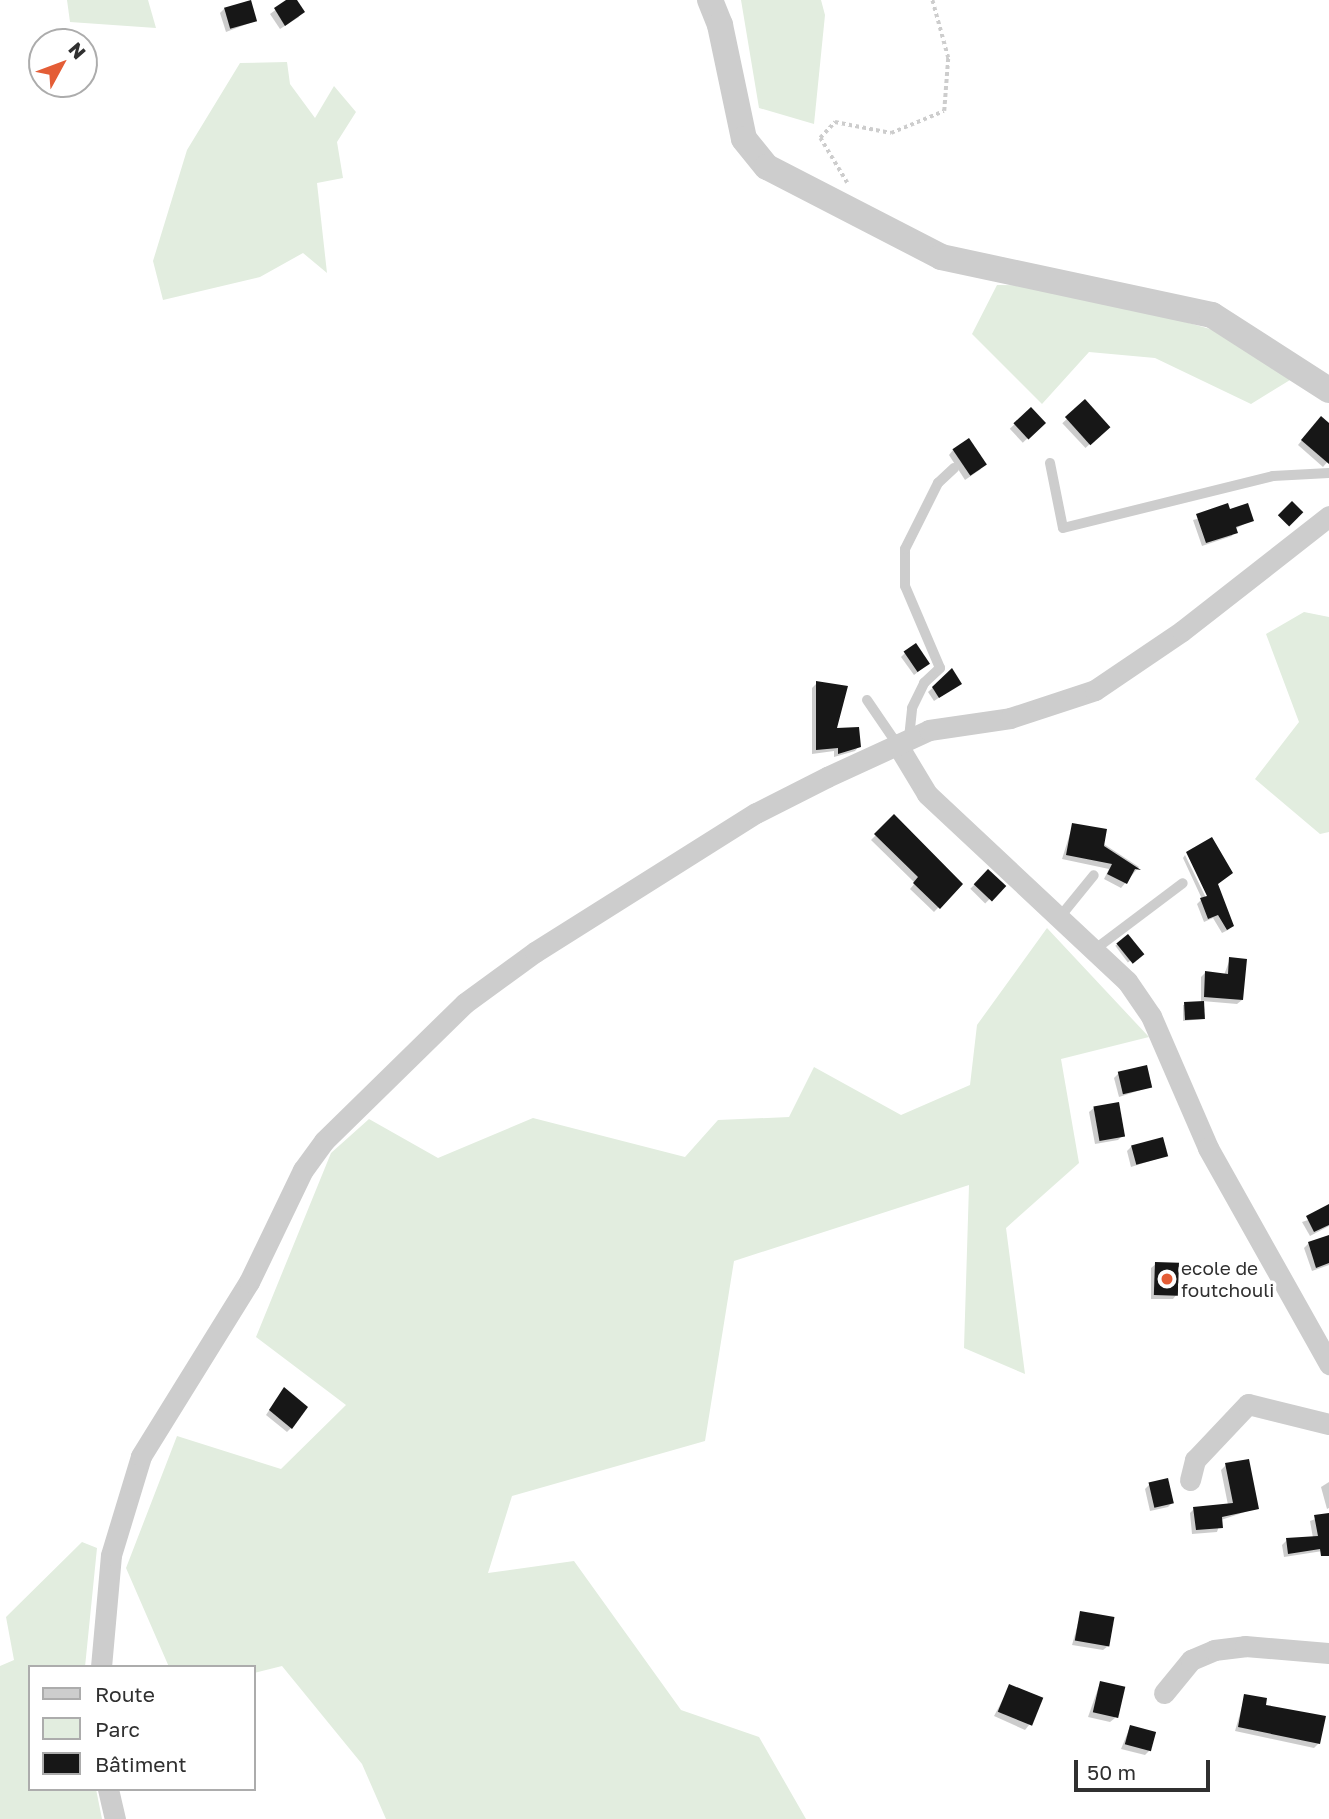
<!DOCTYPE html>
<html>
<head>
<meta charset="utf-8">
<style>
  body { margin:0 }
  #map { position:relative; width:1329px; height:1819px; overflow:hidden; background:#fff; font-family:"Golos Text",sans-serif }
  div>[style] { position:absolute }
  .green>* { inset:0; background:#e2eddf }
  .shadow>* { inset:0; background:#0003; transform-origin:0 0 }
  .building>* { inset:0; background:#171717; transform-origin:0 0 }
  .path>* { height:3.5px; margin-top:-1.75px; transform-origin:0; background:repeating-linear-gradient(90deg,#cdcdcd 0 3.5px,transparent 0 7px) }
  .service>* { height:10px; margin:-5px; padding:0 5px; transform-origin:5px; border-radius:5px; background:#cdcdcd }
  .minor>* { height:21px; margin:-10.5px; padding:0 10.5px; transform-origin:10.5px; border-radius:10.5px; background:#cdcdcd }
  .tertiary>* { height:26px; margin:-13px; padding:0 13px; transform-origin:13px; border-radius:13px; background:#cdcdcd }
  .dots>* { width:19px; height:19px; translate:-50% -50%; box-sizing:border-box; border:4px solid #fff; border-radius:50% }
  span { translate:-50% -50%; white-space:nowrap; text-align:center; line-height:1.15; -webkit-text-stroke:7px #fff; paint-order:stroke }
  .poi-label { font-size:19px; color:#303030 }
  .left { translate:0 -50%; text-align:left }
  .legend { position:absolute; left:28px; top:1665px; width:228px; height:126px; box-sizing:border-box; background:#fff; border:2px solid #acacac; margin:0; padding:9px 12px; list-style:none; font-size:21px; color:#303030 }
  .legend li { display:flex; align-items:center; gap:14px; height:35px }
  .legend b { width:35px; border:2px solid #acacac }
  .north { position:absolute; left:28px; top:28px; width:70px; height:70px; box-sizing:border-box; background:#fff; border:2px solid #acacac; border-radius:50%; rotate:49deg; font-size:19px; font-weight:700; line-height:28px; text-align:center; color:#303030 }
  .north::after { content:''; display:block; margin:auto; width:24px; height:32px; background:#e45d36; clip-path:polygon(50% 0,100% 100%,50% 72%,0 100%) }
  .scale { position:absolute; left:1074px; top:1760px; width:136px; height:32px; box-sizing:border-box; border:4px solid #303030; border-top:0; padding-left:9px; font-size:21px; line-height:24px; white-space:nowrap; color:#303030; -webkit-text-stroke:5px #fff; paint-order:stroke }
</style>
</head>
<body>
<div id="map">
  <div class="green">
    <i style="clip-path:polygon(67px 0,148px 0,156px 28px,70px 22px)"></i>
    <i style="clip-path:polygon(741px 0,821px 0,825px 15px,814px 124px,759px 108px)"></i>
    <i style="clip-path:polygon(287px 62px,290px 84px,315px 118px,334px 86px,356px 112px,337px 142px,343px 178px,317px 183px,327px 273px,303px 253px,260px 277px,163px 300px,153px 261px,187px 150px,240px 63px)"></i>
    <i style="clip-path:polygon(997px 285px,1056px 286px,1221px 332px,1290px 380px,1251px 404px,1155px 358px,1089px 352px,1042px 404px,972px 334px)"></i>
    <i style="clip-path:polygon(1304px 612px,1329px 617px,1329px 832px,1320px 834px,1255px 779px,1299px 722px,1266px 634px)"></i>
    <i style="clip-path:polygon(1047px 928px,1149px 1037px,1061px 1059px,1079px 1163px,1006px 1228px,1025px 1374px,964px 1348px,969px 1185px,734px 1261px,705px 1441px,512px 1496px,488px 1573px,574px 1561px,681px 1710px,759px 1737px,806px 1819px,386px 1819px,362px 1764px,282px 1666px,254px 1673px,254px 1667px,169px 1667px,126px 1568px,177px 1436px,281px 1469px,346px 1405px,256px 1337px,331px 1153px,369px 1119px,438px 1158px,533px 1118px,685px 1157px,718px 1120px,789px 1117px,814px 1067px,901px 1115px,970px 1085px,977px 1025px)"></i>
    <i style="clip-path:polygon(82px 1542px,97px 1548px,85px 1667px,30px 1667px,30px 1789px,96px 1789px,102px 1819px,0 1819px,0 1666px,14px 1660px,6px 1617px)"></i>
  </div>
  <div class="shadow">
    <i style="clip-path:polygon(289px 0,295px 0,299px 17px,280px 29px,270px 14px)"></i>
    <i style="clip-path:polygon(225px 8px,255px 21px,226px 32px,220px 13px)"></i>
    <i style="left:1085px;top:402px;width:34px;height:31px;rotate:47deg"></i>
    <i style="left:1031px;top:409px;width:19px;height:29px;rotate:47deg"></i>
    <i style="clip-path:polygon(1316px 423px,1329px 425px,1329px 460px,1323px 467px,1298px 445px)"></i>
    <i style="clip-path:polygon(953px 450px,981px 469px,965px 480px,949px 455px)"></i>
    <i style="clip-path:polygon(1229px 511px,1252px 520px,1235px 529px,1232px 536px,1202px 546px,1193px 520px)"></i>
    <i style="clip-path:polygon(905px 653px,923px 668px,914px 675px,901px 657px)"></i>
    <i style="clip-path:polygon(951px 671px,960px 684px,934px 701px,928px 692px)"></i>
    <i style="clip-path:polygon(817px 683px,835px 730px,859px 746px,855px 751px,834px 757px,834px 751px,812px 754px,812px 688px)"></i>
    <i style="clip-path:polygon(894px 817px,961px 884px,934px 912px,910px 889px,915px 883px,871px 840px)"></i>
    <i style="clip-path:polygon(1073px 824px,1139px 867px,1121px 888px,1104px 879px,1109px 869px,1062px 859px)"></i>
    <i style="clip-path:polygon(1185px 855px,1209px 904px,1216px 884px,1232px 926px,1228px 930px,1222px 933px,1213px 918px,1204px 922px,1197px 904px,1202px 899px,1183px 858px)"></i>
    <i style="left:988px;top:871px;width:21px;height:25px;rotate:45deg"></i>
    <i style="left:1128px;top:936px;width:21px;height:16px;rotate:53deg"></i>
    <i style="clip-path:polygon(1230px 959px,1242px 1000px,1237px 1004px,1202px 1001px,1203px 1019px,1183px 1021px,1183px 1005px,1201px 1003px,1201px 977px,1205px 973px,1224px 975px)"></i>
    <i style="clip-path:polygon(1119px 1073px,1150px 1087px,1119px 1097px,1114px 1078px)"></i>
    <i style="clip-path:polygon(1094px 1108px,1123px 1135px,1118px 1140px,1095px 1144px,1089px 1112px)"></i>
    <i style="clip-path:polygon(1132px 1146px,1166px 1156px,1131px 1167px,1127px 1151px)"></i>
    <i style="clip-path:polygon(1329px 1213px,1329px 1226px,1310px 1236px,1302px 1222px)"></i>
    <i style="clip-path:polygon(1309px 1243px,1329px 1247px,1329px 1265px,1312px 1271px,1304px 1248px)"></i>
    <i style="clip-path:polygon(1156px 1264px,1177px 1294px,1173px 1299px,1151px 1299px,1151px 1268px)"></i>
    <i style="clip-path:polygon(280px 1394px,291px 1428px,287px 1432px,266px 1415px)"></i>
    <i style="clip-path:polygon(1226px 1465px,1257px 1508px,1221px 1520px,1217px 1532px,1192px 1534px,1190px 1513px,1194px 1509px,1228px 1505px,1221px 1470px)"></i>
    <i style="clip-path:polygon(1329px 1482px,1329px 1508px,1327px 1509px,1321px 1487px)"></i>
    <i style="clip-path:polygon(1150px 1484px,1172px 1503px,1168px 1507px,1150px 1511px,1145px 1489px)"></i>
    <i style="clip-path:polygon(1329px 1514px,1329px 1550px,1284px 1557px,1282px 1545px,1287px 1540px,1313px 1538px,1310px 1521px)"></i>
    <i style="clip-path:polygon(1081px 1613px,1108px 1646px,1103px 1650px,1072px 1645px)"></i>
    <i style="clip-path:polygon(1100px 1683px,1115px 1718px,1110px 1722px,1088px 1717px)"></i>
    <i style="clip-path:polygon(1010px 1686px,1029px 1725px,1025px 1730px,994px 1716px)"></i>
    <i style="clip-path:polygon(1245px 1696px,1264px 1706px,1319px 1743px,1314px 1748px,1235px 1731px)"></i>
    <i style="clip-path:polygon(1130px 1727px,1149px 1751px,1145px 1755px,1121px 1749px)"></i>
  </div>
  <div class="building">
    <i style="left:251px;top:0;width:22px;height:28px;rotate:74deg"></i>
    <i style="clip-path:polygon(286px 0,297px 0,305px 12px,285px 26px,274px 8px)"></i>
    <i style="left:1085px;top:399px;width:38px;height:27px;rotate:48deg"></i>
    <i style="left:1031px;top:407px;width:22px;height:24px;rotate:47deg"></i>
    <i style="clip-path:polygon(1321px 416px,1329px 423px,1329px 464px,1301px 440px)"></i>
    <i style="left:969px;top:438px;width:32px;height:20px;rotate:56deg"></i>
    <i style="left:1292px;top:501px;width:16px;height:20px;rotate:45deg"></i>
    <i style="clip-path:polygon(1228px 503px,1230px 509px,1248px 503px,1254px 521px,1236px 527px,1238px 533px,1206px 543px,1196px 514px)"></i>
    <i style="left:916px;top:643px;width:25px;height:15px;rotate:56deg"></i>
    <i style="clip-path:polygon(952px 668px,962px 684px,939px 698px,932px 687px)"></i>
    <i style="clip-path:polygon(816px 681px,848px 686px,837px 728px,859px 727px,861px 747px,838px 754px,838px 748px,816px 750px)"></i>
    <i style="clip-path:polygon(894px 814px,963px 884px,940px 909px,913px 883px,918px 877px,874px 834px)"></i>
    <i style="clip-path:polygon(1072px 823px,1107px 829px,1104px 846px,1141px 870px,1135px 869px,1127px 884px,1107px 874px,1112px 864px,1066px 855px)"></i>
    <i style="clip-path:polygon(1212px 837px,1233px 873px,1218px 884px,1234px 926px,1227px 930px,1218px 915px,1208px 919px,1200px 898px,1207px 896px,1186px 852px)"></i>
    <i style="left:988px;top:869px;width:25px;height:21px;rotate:43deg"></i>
    <i style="left:1128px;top:934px;width:26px;height:15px;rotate:51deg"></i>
    <i style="clip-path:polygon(1229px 957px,1247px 959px,1243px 1000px,1204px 997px,1205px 971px,1228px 974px)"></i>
    <i style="left:1204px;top:1001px;width:18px;height:20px;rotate:87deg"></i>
    <i style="left:1147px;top:1065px;width:23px;height:30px;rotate:77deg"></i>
    <i style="left:1119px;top:1102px;width:35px;height:26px;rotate:80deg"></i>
    <i style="left:1163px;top:1137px;width:20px;height:33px;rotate:75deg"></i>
    <i style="clip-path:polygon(1329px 1204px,1329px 1225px,1314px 1232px,1306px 1216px)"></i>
    <i style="clip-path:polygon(1329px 1235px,1329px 1263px,1316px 1268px,1308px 1242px)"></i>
    <i style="left:1155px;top:1262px;width:24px;height:33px;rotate:2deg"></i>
    <i style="clip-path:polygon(284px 1387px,308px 1407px,292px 1429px,269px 1410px)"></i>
    <i style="clip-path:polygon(1249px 1459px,1259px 1509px,1222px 1517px,1223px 1528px,1196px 1530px,1193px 1507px,1233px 1503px,1225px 1463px)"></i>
    <i style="left:1168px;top:1478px;width:26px;height:20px;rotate:77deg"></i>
    <i style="clip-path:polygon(1329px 1513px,1329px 1556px,1321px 1556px,1320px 1549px,1288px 1554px,1286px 1538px,1318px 1536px,1314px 1515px)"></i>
    <i style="left:1080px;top:1611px;width:35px;height:30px;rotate:10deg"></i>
    <i style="left:1100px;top:1681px;width:26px;height:32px;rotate:13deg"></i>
    <i style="left:1009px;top:1684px;width:37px;height:30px;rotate:22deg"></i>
    <i style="clip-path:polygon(1244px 1694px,1267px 1698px,1266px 1705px,1326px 1716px,1320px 1744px,1238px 1727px)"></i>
    <i style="left:1130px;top:1725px;width:27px;height:20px;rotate:15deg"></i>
  </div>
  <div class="path">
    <i style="left:847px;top:183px;width:52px;rotate:-121deg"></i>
    <i style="left:820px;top:138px;width:22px;rotate:-47deg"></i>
    <i style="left:835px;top:122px;width:57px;rotate:11.1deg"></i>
    <i style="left:891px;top:133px;width:57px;rotate:-22.5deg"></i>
    <i style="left:944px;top:111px;width:53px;rotate:-85.7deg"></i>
    <i style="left:948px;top:58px;width:60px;rotate:-105.4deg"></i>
  </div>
  <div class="service">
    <i style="left:1050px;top:463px;width:66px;rotate:78.7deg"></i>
    <i style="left:1063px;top:528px;width:216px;rotate:-13.9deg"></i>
    <i style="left:1273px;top:476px;width:56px;rotate:-3.1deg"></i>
    <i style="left:867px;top:700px;width:53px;rotate:55.7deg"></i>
    <i style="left:909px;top:738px;width:30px;rotate:-84deg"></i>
    <i style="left:912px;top:708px;width:28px;rotate:-64deg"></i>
    <i style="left:924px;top:683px;width:22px;rotate:-43deg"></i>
    <i style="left:940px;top:668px;width:89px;rotate:-113.1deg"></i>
    <i style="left:905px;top:586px;width:37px;rotate:-90deg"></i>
    <i style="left:905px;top:549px;width:74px;rotate:-63.4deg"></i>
    <i style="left:938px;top:483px;width:22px;rotate:-43deg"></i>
    <i style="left:1059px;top:918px;width:55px;rotate:-50.9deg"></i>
    <i style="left:1094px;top:950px;width:111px;rotate:-37deg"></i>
  </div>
  <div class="minor">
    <i style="left:897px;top:744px;width:58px;rotate:59deg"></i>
    <i style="left:927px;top:794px;width:274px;rotate:43.1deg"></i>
    <i style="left:1127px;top:981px;width:42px;rotate:55.6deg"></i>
    <i style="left:1151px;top:1016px;width:144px;rotate:66.6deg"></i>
    <i style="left:1208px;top:1148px;width:248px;rotate:60.7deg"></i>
    <i style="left:1190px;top:1480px;width:21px;rotate:-76deg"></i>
    <i style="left:1195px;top:1460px;width:77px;rotate:-46.6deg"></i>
    <i style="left:1248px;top:1404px;width:83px;rotate:13.9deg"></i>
    <i style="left:101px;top:1667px;width:112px;rotate:-84.9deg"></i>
    <i style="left:111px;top:1555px;width:103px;rotate:-73.1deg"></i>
    <i style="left:141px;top:1456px;width:205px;rotate:-58.2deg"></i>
    <i style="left:249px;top:1282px;width:124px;rotate:-64.3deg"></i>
    <i style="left:303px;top:1170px;width:36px;rotate:-54deg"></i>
    <i style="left:324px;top:1141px;width:197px;rotate:-44.4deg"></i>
    <i style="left:465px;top:1003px;width:87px;rotate:-36.1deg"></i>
    <i style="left:535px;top:952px;width:261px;rotate:-32.2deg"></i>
    <i style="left:756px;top:813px;width:80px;rotate:-26.9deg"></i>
    <i style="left:827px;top:777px;width:112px;rotate:-24.7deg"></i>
    <i style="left:929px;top:730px;width:82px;rotate:-8.4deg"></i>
    <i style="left:1010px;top:718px;width:89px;rotate:-18.2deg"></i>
    <i style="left:1095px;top:690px;width:105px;rotate:-34.1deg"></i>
    <i style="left:1182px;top:631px;width:187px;rotate:-38deg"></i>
    <i style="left:1164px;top:1693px;width:43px;rotate:-50.7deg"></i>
    <i style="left:1191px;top:1660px;width:25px;rotate:-23deg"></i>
    <i style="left:1214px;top:1650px;width:31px;rotate:-7deg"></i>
    <i style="left:1245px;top:1646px;width:84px;rotate:4.8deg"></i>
    <i style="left:108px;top:1789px;width:31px;rotate:77deg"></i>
  </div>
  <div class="tertiary">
    <i style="left:710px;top:0;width:27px;rotate:68deg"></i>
    <i style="left:720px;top:25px;width:116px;rotate:78.1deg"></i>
    <i style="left:744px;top:139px;width:36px;rotate:51deg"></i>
    <i style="left:767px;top:167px;width:196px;rotate:27.3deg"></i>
    <i style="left:941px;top:257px;width:277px;rotate:12.1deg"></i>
    <i style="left:1212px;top:315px;width:139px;rotate:32.7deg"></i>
  </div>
  <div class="dots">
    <i style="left:1167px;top:1279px;background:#e45d36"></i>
  </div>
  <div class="poi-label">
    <span class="left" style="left:1181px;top:1279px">ecole de<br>foutchouli</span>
  </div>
  <ul class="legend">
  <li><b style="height:9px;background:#cdcdcd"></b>Route</li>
  <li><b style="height:19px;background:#e2eddf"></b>Parc</li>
  <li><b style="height:19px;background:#171717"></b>Bâtiment</li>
  </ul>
  <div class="north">N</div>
  <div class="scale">50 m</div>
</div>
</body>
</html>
